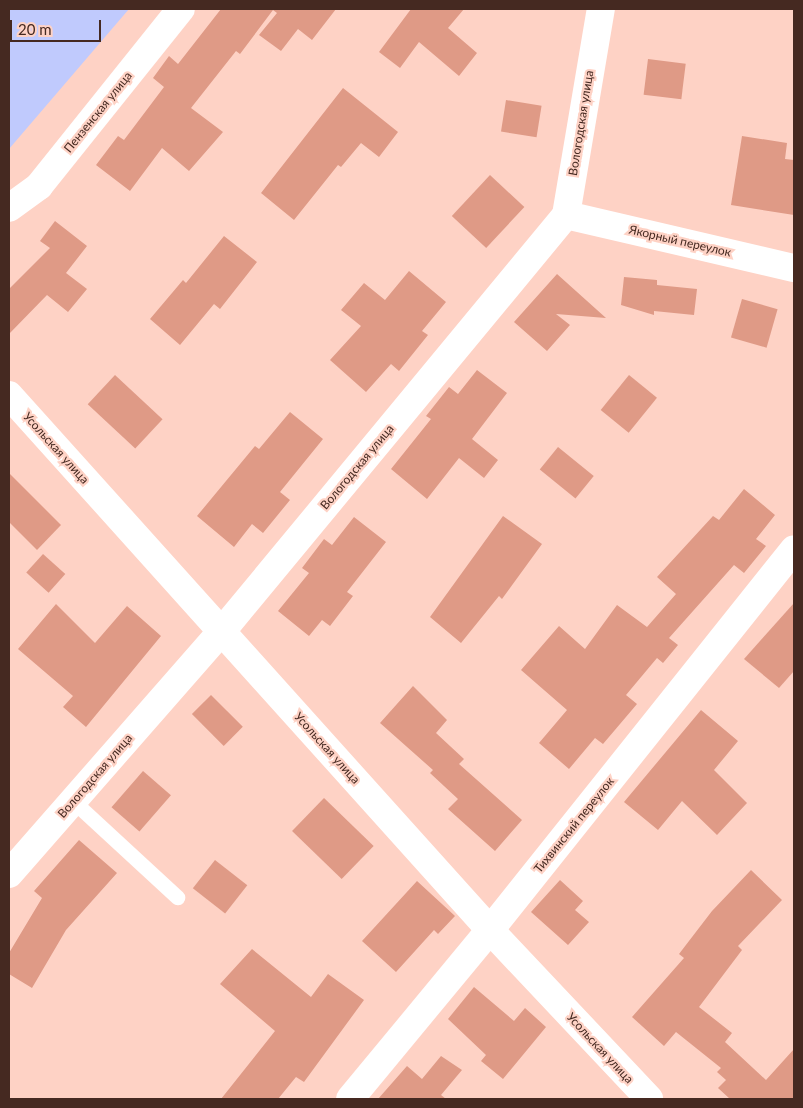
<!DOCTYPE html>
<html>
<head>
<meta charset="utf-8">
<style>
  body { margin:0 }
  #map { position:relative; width:803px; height:1108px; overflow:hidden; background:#fed2c5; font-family:Lato,sans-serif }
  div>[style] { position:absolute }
  .green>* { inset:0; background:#c0cafd }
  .building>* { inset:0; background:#df9a86; transform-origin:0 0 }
  .service>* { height:15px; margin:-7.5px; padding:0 7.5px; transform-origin:7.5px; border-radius:7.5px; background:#fff }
  .minor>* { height:28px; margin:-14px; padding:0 14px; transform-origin:14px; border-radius:14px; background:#fff }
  span { translate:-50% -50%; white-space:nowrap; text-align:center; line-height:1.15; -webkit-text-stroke:4.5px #fed2c5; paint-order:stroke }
  .street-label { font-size:12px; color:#452921 }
  .frame { position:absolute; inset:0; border:10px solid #452921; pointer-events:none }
  .scale { position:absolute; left:10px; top:20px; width:91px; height:22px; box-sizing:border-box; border:2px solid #452921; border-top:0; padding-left:6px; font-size:15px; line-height:18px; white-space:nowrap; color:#452921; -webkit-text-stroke:4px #fed2c5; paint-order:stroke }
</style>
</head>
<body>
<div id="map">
  <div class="green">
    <i style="clip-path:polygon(9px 9px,129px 9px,9px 149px)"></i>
  </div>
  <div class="building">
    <i style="clip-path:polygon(221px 9px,336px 9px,312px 40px,298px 29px,281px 51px,259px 35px,277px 13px,273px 10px,240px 54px,236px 51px,191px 108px,223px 132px,189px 171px,162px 148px,130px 191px,96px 165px,118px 136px,124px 140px,164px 87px,153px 78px,169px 56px,178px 64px)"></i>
    <i style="clip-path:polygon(411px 9px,464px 9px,448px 28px,477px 53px,459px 76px,419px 42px,400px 68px,379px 52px)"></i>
    <i style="left:648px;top:59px;width:38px;height:36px;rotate:7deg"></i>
    <i style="clip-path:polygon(343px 88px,398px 132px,379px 157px,361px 143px,341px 167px,338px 165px,294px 220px,261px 193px)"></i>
    <i style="left:506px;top:100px;width:36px;height:32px;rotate:9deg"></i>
    <i style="clip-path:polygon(742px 136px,787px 143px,785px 159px,794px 160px,794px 215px,731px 205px)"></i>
    <i style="left:490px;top:175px;width:47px;height:56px;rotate:43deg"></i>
    <i style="clip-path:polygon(55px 221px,87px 246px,66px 273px,87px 289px,68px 312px,47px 295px,9px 334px,9px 289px,50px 248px,40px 241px)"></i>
    <i style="clip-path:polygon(224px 236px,257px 262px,220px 309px,214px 304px,180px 345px,150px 319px,183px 280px,186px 283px)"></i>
    <i style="clip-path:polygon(409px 271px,446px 302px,422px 331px,428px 335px,399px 371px,391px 364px,366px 392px,330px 360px,361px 326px,341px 310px,364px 283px,385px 300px)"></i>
    <i style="clip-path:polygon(557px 274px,606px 318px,556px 314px,570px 325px,547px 351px,514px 322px)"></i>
    <i style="clip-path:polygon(624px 277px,657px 280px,657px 285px,697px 289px,694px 315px,654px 311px,654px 315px,621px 305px)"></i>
    <i style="left:742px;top:299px;width:37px;height:40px;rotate:16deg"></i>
    <i style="clip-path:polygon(477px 370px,507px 393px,472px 439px,498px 460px,484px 478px,459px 458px,427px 499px,391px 469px,431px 419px,426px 416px,449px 387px,458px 394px)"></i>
    <i style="left:115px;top:375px;width:65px;height:40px;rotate:43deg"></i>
    <i style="left:629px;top:375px;width:36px;height:45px;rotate:39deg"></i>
    <i style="clip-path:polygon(290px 412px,323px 439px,280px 492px,290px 500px,263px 533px,252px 524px,234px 547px,197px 516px,255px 446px,259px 449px)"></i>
    <i style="left:558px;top:447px;width:46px;height:29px;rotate:39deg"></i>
    <i style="clip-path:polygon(9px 473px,61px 525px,37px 550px,9px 522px)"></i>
    <i style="clip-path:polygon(744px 489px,775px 515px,756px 539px,766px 546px,744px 573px,734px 565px,669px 638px,678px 645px,663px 663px,657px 658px,626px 695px,637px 704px,603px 744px,595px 738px,569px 769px,539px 743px,567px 710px,521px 670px,559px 626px,585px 649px,617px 605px,647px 627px,676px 594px,657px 577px,713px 516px,719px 520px)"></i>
    <i style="clip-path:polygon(503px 516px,542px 544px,502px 599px,499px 596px,461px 643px,430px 617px)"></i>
    <i style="clip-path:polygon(354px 517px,386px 542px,347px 592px,353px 596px,330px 626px,322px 620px,309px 636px,278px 611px,309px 573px,302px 568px,324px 539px,332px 545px)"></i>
    <i style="left:43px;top:554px;width:30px;height:25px;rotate:42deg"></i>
    <i style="clip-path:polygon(794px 603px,794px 671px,779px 688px,744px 659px)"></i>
    <i style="clip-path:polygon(56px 604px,95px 643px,127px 606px,161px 636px,86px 727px,63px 707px,73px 696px,18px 649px)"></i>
    <i style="clip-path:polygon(413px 686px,447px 720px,436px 733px,464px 759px,459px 764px,522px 820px,495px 851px,448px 809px,458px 799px,430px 773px,433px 770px,380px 723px)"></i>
    <i style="left:211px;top:695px;width:45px;height:27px;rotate:45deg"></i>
    <i style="clip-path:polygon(701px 710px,738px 741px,714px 770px,747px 803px,717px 835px,682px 801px,658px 830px,624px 802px)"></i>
    <i style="left:143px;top:771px;width:37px;height:48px;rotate:41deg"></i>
    <i style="left:324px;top:798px;width:69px;height:46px;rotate:44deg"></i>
    <i style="clip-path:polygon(79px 840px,117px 873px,66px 930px,32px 988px,9px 974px,9px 953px,42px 898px,34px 891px)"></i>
    <i style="left:215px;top:860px;width:41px;height:36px;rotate:38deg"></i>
    <i style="clip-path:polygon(751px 870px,782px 900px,738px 946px,742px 950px,699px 1007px,732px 1033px,725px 1042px,766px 1080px,794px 1049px,794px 1099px,730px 1099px,718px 1088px,726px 1080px,717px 1072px,721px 1068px,676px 1032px,664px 1046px,632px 1017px,684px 958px,679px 954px,712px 911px)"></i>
    <i style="clip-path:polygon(560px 880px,583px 901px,575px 910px,589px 922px,568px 945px,531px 912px)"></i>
    <i style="clip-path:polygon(417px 881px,455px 916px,438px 934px,434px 930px,396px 972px,362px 941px)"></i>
    <i style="clip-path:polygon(252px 949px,311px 997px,328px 974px,364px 1000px,304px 1082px,296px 1077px,278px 1099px,221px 1099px,275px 1031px,220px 984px)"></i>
    <i style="clip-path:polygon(474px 987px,514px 1021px,525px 1008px,546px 1027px,503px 1079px,481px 1061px,486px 1055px,448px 1019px)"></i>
    <i style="clip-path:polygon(441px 1056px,462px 1070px,441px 1095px,446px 1099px,378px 1099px,407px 1066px,422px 1079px)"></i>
  </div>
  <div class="service">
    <i style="left:73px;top:801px;width:142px;rotate:42.7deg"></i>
  </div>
  <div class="minor">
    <i style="left:9px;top:208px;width:37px;rotate:-36deg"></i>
    <i style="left:39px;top:186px;width:227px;rotate:-51.3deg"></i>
    <i style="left:566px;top:215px;width:234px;rotate:13.1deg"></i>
    <i style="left:9px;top:395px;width:719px;rotate:48.04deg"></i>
    <i style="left:490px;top:930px;width:232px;rotate:46.7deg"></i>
    <i style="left:9px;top:874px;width:323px;rotate:-48.8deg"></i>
    <i style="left:222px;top:631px;width:540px;rotate:-50.41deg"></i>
    <i style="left:566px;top:215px;width:209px;rotate:-80.4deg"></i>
    <i style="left:350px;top:1099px;width:219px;rotate:-50.4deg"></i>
    <i style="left:490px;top:930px;width:487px;rotate:-51.4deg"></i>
  </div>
  <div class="street-label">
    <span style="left:98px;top:112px;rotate:-51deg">Пензенская улица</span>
    <span style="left:581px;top:123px;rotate:-81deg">Вологодская улица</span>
    <span style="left:680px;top:241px;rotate:13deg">Якорный переулок</span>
    <span style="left:56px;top:448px;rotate:48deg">Усольская улица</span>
    <span style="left:357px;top:467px;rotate:-50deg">Вологодская улица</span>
    <span style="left:327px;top:748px;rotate:48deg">Усольская улица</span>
    <span style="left:95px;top:776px;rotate:-49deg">Вологодская улица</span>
    <span style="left:574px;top:825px;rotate:-51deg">Тихвинский переулок</span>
    <span style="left:600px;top:1048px;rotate:47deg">Усольская улица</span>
  </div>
  <div class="frame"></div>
  <div class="scale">20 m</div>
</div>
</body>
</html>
